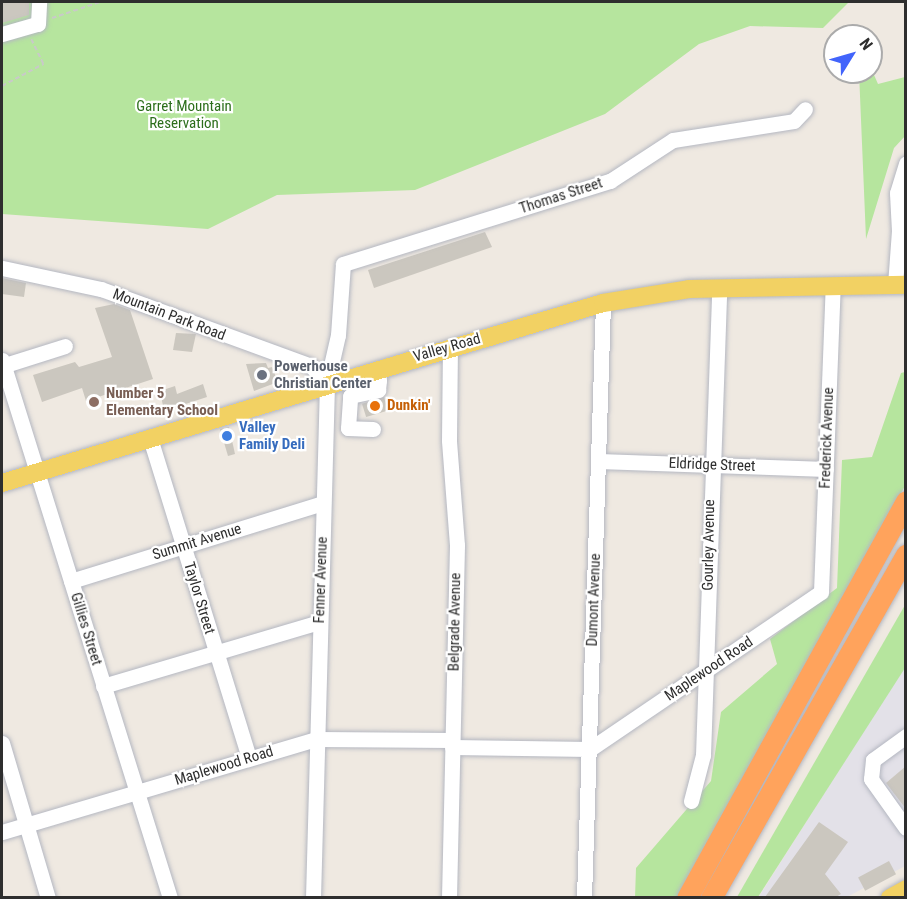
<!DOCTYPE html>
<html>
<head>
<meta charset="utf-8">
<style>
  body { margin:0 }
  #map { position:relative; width:907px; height:899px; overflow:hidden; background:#efe9e1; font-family:"Roboto Condensed",sans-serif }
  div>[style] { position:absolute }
  .industrial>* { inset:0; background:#e3e1e8 }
  .green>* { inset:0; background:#b6e59e }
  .building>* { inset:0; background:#cbc7bf; transform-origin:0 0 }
  .path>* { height:1.5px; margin-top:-0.75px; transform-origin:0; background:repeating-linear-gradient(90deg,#c9c9c9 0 4.5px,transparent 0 7.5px) }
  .roads { filter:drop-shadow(0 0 2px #b4b7c1) drop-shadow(0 0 2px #b4b7c1) }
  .minor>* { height:15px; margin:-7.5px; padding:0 7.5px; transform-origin:7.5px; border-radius:7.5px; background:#fff }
  .major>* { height:18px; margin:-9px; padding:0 9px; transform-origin:9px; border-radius:9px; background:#f2d163 }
  .highway>* { height:21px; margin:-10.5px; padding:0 10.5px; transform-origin:10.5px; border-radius:10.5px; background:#ffa35c }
  .dots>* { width:16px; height:16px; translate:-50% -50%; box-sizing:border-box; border:3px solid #fff; border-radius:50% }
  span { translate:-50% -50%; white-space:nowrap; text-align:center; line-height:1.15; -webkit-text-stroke:4.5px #fff; paint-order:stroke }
  .park-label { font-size:15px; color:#2c6e1b }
  .street-label { font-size:15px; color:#2e2e2e }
  .worship-label { font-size:15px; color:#5b616d; font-weight:700 }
  .left { translate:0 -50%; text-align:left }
  .education-label { font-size:15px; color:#785e54; font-weight:700 }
  .food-label { font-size:15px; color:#c56008; font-weight:700 }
  .shop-label { font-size:15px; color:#366cbe; font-weight:700 }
  .frame { position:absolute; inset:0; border:3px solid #2e2e2e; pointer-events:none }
  .north { position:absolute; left:823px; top:24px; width:60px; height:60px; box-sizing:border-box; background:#fff; border:2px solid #ababab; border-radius:50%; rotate:53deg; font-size:16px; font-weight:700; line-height:24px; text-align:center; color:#2e2e2e }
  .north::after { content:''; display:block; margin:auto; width:21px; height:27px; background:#4264fb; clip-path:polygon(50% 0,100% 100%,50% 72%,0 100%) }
</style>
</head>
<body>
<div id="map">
  <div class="industrial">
    <i style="clip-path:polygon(904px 667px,905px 866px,847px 897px,758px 898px)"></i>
  </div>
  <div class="green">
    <i style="clip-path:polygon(2px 2px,849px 2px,823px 28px,750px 26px,699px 44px,605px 114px,415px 190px,277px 195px,208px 229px,2px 214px)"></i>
    <i style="clip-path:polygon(871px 68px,878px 84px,905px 77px,906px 135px,894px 148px,866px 239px,859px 72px,871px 72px)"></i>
    <i style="clip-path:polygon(905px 372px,905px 486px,677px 897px,635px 898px,636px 868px,711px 781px,721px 712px,777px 664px,770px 639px,837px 588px,842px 460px,872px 457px,901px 373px)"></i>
    <i style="clip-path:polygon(905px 605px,905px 668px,758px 897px,737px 897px)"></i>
  </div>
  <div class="building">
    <i style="clip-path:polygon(2px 2px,29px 2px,29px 15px,2px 23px)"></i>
    <i style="clip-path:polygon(485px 232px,492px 247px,374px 288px,368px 270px)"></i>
    <i style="clip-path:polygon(2px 278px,26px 283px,24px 297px,2px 294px)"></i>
    <i style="clip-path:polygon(114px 304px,130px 310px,153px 379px,86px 401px,82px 388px,42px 402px,33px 375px,75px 362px,79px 367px,112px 357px,95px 308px)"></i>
    <i style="clip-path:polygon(176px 333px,196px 334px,192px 352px,173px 350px)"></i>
    <i style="clip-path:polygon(266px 363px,268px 368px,272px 367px,278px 382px,254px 391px,246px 364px)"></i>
    <i style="clip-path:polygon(203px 384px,207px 397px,164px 411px,160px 391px,175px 386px,177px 394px)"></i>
    <i style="left:384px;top:397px;width:14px;height:23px;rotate:73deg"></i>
    <i style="clip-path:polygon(229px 427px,235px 454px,228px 456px,220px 429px)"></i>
    <i style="clip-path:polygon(906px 766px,906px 809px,886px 783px)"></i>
    <i style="clip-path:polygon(819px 822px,848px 842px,825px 874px,841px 894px,836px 897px,765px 897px)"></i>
    <i style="left:889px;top:861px;width:15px;height:35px;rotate:62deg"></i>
  </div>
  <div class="path">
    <i style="left:52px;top:18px;width:51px;rotate:-18.4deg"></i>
    <i style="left:2px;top:86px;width:47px;rotate:-28.2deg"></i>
    <i style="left:43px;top:64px;width:28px;rotate:-116deg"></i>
  </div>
  <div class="roads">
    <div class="minor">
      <i style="left:2px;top:34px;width:37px;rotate:-16deg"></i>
      <i style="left:38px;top:24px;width:22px;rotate:-87deg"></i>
      <i style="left:2px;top:268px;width:101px;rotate:12deg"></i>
      <i style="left:101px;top:289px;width:224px;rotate:20.1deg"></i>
      <i style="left:311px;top:366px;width:23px;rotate:47deg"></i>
      <i style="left:895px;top:285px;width:54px;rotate:-85.8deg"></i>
      <i style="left:899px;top:231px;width:38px;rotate:-93deg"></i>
      <i style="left:897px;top:193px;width:31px;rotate:-73deg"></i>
      <i style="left:2px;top:360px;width:564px;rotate:72.66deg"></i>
      <i style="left:2px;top:366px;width:66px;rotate:-17.6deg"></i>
      <i style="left:373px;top:429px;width:25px;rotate:-178deg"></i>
      <i style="left:348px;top:428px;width:32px;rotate:-86deg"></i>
      <i style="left:350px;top:396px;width:29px;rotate:-12deg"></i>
      <i style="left:378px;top:390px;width:10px;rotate:-84deg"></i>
      <i style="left:379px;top:380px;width:4px;rotate:-153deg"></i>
      <i style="left:375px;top:378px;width:10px;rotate:79deg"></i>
      <i style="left:150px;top:438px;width:335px;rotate:72.8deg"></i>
      <i style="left:599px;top:461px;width:227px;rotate:2deg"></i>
      <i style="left:71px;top:581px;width:264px;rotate:-17.2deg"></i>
      <i style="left:103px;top:686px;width:225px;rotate:-16.5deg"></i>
      <i style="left:906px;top:736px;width:41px;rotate:144deg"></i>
      <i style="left:873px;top:760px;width:19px;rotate:96deg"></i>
      <i style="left:871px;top:779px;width:60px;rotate:54.5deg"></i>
      <i style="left:2px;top:743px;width:162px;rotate:73.5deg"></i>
      <i style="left:452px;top:747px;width:138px;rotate:0.8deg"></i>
      <i style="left:590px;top:749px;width:279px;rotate:-34.2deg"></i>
      <i style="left:821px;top:592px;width:307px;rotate:-87.8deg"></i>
      <i style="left:691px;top:801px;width:48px;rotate:-75.4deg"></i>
      <i style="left:703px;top:755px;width:468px;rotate:-88deg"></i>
      <i style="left:2px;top:832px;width:327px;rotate:-16.5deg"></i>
      <i style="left:316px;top:739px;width:136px;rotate:0.4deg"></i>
      <i style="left:313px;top:898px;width:515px;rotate:-88.44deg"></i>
      <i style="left:327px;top:383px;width:49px;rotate:-77.1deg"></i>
      <i style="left:338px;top:335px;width:71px;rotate:-86deg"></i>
      <i style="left:343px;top:264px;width:280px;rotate:-17.3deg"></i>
      <i style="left:610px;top:181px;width:75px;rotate:-33.1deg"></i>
      <i style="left:673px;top:140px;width:122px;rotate:-8.9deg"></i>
      <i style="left:794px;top:121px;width:16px;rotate:-47deg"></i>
      <i style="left:449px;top:898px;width:353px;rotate:-88.7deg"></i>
      <i style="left:457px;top:545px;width:105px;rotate:-94.4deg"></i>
      <i style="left:449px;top:440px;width:92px;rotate:-89.4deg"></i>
      <i style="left:584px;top:898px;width:595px;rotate:-88.17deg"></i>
    </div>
    <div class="major">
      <i style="left:2px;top:483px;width:627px;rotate:-16.67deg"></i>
      <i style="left:603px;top:303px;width:87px;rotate:-9.2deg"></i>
      <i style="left:689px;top:289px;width:217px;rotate:-1.1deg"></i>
      <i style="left:890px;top:898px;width:18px;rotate:-29deg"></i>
    </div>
    <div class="highway">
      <i style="left:687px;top:898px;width:453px;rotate:-61.1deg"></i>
      <i style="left:711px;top:898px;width:395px;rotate:-60.4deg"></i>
    </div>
  </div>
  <div class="dots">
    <i style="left:262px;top:375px;background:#6b7280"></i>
    <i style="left:94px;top:402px;background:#8d6e63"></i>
    <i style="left:375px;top:406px;background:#e8710a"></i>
    <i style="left:227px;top:436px;background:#3f7fe0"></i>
  </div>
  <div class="park-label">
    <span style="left:184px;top:115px">Garret Mountain<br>Reservation</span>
  </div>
  <div class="street-label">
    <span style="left:561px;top:196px;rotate:-18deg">Thomas Street</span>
    <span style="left:169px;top:315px;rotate:21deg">Mountain Park Road</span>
    <span style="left:447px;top:348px;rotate:-16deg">Valley Road</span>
    <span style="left:827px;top:438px;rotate:-88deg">Frederick Avenue</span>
    <span style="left:712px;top:465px;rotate:2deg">Eldridge Street</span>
    <span style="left:197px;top:542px;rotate:-17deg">Summit Avenue</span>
    <span style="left:709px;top:545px;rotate:-89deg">Gourley Avenue</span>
    <span style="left:321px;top:580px;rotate:-88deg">Fenner Avenue</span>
    <span style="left:199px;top:598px;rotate:73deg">Taylor Street</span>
    <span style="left:594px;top:600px;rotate:-88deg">Dumont Avenue</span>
    <span style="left:455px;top:622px;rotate:-89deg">Belgrade Avenue</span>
    <span style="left:86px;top:629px;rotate:73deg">Gillies Street</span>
    <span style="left:709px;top:669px;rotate:-34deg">Maplewood Road</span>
    <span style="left:224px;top:766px;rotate:-17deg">Maplewood Road</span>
  </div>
  <div class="worship-label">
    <span class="left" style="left:274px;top:375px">Powerhouse<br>Christian Center</span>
  </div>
  <div class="education-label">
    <span class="left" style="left:106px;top:402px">Number 5<br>Elementary School</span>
  </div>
  <div class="food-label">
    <span class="left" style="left:387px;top:406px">Dunkin'</span>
  </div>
  <div class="shop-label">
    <span class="left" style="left:239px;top:436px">Valley<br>Family Deli</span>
  </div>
  <div class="frame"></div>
  <div class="north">N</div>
</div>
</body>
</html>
